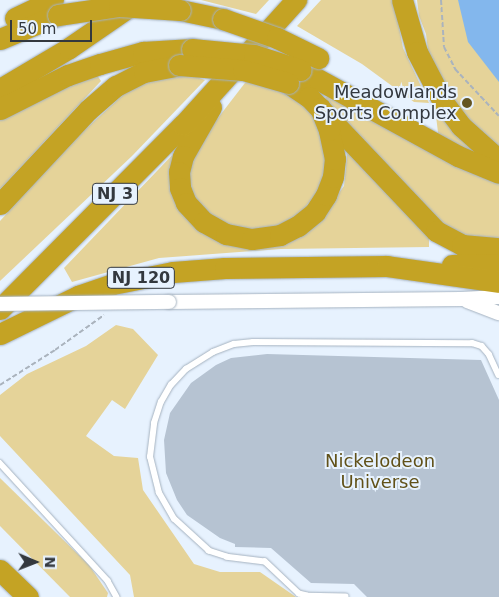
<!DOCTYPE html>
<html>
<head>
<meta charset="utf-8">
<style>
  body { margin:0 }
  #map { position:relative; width:499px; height:597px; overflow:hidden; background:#e7f2fe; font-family:"DejaVu Sans",sans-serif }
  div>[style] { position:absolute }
  .green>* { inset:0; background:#e5d399 }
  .water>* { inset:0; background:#83b7ed }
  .building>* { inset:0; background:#b6c3d2 }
  .path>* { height:2px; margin-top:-1px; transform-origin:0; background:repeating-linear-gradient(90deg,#aab3bd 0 5px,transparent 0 7.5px) }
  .roads { filter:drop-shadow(0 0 1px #a5b2c0) drop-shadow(0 0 1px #a5b2c0) }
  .service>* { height:5.5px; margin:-2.75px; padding:0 2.75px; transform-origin:2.75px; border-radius:2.75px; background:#fff }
  .tertiary>* { height:14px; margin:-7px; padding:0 7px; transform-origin:7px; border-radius:7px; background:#fff }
  .motorway>* { height:21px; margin:-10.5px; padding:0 10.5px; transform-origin:10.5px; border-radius:10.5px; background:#c4a324 }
  .bridges { filter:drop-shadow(0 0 1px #a5b2c0) drop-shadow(0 0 1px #a5b2c0) }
  .tertiary-bridge>* { height:14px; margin:-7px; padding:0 7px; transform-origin:7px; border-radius:7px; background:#fff }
  .motorway-bridge>* { height:21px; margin:-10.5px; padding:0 10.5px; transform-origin:10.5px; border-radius:10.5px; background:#c4a324 }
  .dots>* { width:14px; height:14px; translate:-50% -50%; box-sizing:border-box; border:2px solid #e7f2fe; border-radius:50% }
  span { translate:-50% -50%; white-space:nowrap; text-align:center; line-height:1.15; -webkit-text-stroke:4px #e7f2fe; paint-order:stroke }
  .shield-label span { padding:1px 4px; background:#e7f2fe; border:1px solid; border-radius:4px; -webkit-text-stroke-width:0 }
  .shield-label { font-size:16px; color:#33383e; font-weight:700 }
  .poi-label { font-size:18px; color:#33383e }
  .right { translate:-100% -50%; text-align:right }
  .park-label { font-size:18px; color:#615119 }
  .north { position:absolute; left:10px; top:537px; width:50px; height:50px; -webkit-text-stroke:4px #e7f2fe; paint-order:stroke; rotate:91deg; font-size:14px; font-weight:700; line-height:20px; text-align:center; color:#33383e }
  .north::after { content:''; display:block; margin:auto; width:18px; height:22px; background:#33383e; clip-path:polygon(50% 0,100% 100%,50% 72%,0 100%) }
  .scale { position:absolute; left:10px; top:20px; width:82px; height:22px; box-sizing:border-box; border:2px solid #33383e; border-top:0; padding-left:6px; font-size:15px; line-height:18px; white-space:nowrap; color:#33383e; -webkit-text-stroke:4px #e7f2fe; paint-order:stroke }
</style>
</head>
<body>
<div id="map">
  <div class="green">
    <i style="clip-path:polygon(201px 0,269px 0,256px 14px)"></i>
    <i style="clip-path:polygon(321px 0,394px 0,403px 48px,429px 103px,414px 102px,362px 64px,297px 26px)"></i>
    <i style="clip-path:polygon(417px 0,499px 0,499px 241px,476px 239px,448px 230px,324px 99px,329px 95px,441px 157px,426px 34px,419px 16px)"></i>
    <i style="clip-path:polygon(95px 72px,101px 81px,0 189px,0 116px)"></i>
    <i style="clip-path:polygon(185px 73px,205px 80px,132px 156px,0 281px,0 221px,79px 135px,134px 85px)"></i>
    <i style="clip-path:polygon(248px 79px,288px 90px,307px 103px,324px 137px,326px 172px,321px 186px,303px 211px,283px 224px,266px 229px,235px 228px,213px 216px,194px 198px,190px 188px,188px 168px,201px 140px)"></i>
    <i style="clip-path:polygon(348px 146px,429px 235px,429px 247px,281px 249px,159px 258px,72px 282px,64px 268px,179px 148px,176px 158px,212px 237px,319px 220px,344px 186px)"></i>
    <i style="clip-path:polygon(116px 325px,133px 329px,158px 355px,125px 409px,112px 400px,86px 436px,114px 456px,138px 458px,143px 490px,194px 564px,220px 572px,260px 572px,296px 597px,134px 597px,130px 575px,0 436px,0 395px,27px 374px,86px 346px)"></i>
    <i style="clip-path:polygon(0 478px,89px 565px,108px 593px,107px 597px,70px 597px,0 526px)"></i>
  </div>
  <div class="water">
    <i style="clip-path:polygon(458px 0,499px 0,499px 82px,468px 42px)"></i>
  </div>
  <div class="building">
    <i style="clip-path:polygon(267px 354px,481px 360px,499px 400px,499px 597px,367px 597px,354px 584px,311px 583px,271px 548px,235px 547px,235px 544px,220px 538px,187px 515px,177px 500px,166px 473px,164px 440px,170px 413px,191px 383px,216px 365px,231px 358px)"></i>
  </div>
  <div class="path">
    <i style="left:441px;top:0;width:47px;rotate:86.3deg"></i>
    <i style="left:444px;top:47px;width:25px;rotate:63deg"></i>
    <i style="left:455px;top:69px;width:64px;rotate:46.9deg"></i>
    <i style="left:0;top:385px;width:65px;rotate:-32.5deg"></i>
    <i style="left:55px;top:350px;width:60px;rotate:-35.5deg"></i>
  </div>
  <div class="roads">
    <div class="service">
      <i style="left:0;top:463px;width:160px;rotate:47.5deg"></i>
      <i style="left:108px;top:581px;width:18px;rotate:61deg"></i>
      <i style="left:346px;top:597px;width:39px;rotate:-179deg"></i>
      <i style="left:307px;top:596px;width:8px;rotate:-166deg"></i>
      <i style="left:299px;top:594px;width:47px;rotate:-136.7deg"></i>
      <i style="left:265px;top:562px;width:38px;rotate:-173deg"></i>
      <i style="left:227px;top:557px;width:19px;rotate:-162deg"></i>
      <i style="left:209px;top:551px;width:47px;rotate:-137.6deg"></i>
      <i style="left:174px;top:519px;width:30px;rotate:-120deg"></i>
      <i style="left:159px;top:493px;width:37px;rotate:-104deg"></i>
      <i style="left:150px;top:457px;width:34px;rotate:-83deg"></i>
      <i style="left:154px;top:423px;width:22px;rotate:-72deg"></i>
      <i style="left:161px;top:402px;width:20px;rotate:-60deg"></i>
      <i style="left:171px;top:385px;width:22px;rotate:-47deg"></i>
      <i style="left:186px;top:369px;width:32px;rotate:-32deg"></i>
      <i style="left:213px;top:352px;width:22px;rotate:-21deg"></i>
      <i style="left:234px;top:344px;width:19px;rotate:-6deg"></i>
      <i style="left:253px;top:342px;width:219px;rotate:0.3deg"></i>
      <i style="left:472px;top:343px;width:10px;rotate:17deg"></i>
      <i style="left:482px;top:346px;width:11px;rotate:49deg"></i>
      <i style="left:489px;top:354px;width:23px;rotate:65deg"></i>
    </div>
    <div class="tertiary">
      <i style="left:467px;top:301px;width:34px;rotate:21deg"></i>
      <i style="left:169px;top:302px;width:292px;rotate:-0.6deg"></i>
      <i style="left:461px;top:299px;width:38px;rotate:-3deg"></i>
    </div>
    <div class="motorway">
      <i style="left:402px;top:0;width:54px;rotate:73.9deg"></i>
      <i style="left:417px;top:52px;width:56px;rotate:62.5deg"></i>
      <i style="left:443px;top:102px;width:30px;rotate:53deg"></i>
      <i style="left:461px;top:126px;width:51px;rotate:41.8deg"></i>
      <i style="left:180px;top:10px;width:44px;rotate:11.8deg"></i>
      <i style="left:15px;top:18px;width:42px;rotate:-25.3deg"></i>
      <i style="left:0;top:39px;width:63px;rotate:-22.5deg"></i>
      <i style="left:301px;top:70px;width:179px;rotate:28.7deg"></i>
      <i style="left:458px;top:156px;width:44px;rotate:22.5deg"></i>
      <i style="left:288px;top:83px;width:25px;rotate:34deg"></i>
      <i style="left:309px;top:97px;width:185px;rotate:46.5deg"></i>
      <i style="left:436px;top:231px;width:30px;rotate:28deg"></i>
      <i style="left:462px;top:245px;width:37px;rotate:5deg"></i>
      <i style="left:0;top:89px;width:80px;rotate:-30.7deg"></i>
      <i style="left:69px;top:48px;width:81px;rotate:-34.5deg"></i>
      <i style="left:211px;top:107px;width:56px;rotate:119.7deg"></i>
      <i style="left:183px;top:156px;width:16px;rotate:104deg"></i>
      <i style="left:179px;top:172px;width:16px;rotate:86deg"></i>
      <i style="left:180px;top:188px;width:16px;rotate:68deg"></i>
      <i style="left:186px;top:203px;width:26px;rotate:47deg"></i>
      <i style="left:204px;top:222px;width:25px;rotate:29deg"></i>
      <i style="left:226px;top:234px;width:26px;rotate:11deg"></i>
      <i style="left:252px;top:239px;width:28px;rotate:-8deg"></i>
      <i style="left:280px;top:235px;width:20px;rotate:-27deg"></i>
      <i style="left:298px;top:226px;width:22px;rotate:-39deg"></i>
      <i style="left:315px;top:212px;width:20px;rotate:-57deg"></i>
      <i style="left:326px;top:195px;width:19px;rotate:-69deg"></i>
      <i style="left:333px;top:177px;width:18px;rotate:-84deg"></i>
      <i style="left:335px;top:159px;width:30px;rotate:-102deg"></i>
      <i style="left:329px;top:130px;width:24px;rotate:-112deg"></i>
      <i style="left:0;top:109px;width:76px;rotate:-26.6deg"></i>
      <i style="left:68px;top:75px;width:34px;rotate:-19deg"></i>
      <i style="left:100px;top:64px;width:45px;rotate:-15.6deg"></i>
      <i style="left:143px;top:52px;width:49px;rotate:-3.5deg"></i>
      <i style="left:0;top:204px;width:129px;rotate:-46.9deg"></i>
      <i style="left:88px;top:110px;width:37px;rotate:-41deg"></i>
      <i style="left:116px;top:86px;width:31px;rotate:-27deg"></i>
      <i style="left:144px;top:72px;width:36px;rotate:-11deg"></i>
      <i style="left:452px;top:265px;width:47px;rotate:-1.2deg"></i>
      <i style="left:0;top:309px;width:260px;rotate:-45.2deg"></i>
      <i style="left:183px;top:125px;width:169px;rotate:-47.9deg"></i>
      <i style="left:0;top:334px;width:87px;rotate:-26deg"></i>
      <i style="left:78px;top:296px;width:37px;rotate:-19deg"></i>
      <i style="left:113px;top:284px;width:61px;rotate:-11.3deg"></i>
      <i style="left:173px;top:272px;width:52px;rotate:-4.4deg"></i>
      <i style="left:225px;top:268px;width:162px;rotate:-0.7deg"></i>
      <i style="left:387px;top:266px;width:113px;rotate:8.1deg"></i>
      <i style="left:0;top:570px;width:39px;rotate:44deg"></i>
    </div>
  </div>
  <div class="bridges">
    <div class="tertiary-bridge">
      <i style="left:0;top:304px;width:169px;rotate:-0.7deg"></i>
    </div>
    <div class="motorway-bridge">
      <i style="left:58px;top:15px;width:62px;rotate:-8.4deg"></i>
      <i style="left:119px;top:6px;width:61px;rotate:3.8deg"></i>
      <i style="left:223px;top:19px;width:57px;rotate:19.4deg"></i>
      <i style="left:277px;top:38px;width:46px;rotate:26deg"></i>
      <i style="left:192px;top:49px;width:62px;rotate:5.5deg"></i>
      <i style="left:254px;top:55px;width:49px;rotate:17.7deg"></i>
      <i style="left:179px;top:65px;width:64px;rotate:4.5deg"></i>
      <i style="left:243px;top:70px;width:47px;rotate:16.1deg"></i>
    </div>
  </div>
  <div class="dots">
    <i style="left:467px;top:103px;background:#645522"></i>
  </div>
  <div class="shield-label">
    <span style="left:115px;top:194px">NJ 3</span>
    <span style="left:141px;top:278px">NJ 120</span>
  </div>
  <div class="poi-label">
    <span class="right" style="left:457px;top:103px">Meadowlands<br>Sports Complex</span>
  </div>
  <div class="park-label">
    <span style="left:380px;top:472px">Nickelodeon<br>Universe</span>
  </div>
  <div class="north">N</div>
  <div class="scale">50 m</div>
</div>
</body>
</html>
